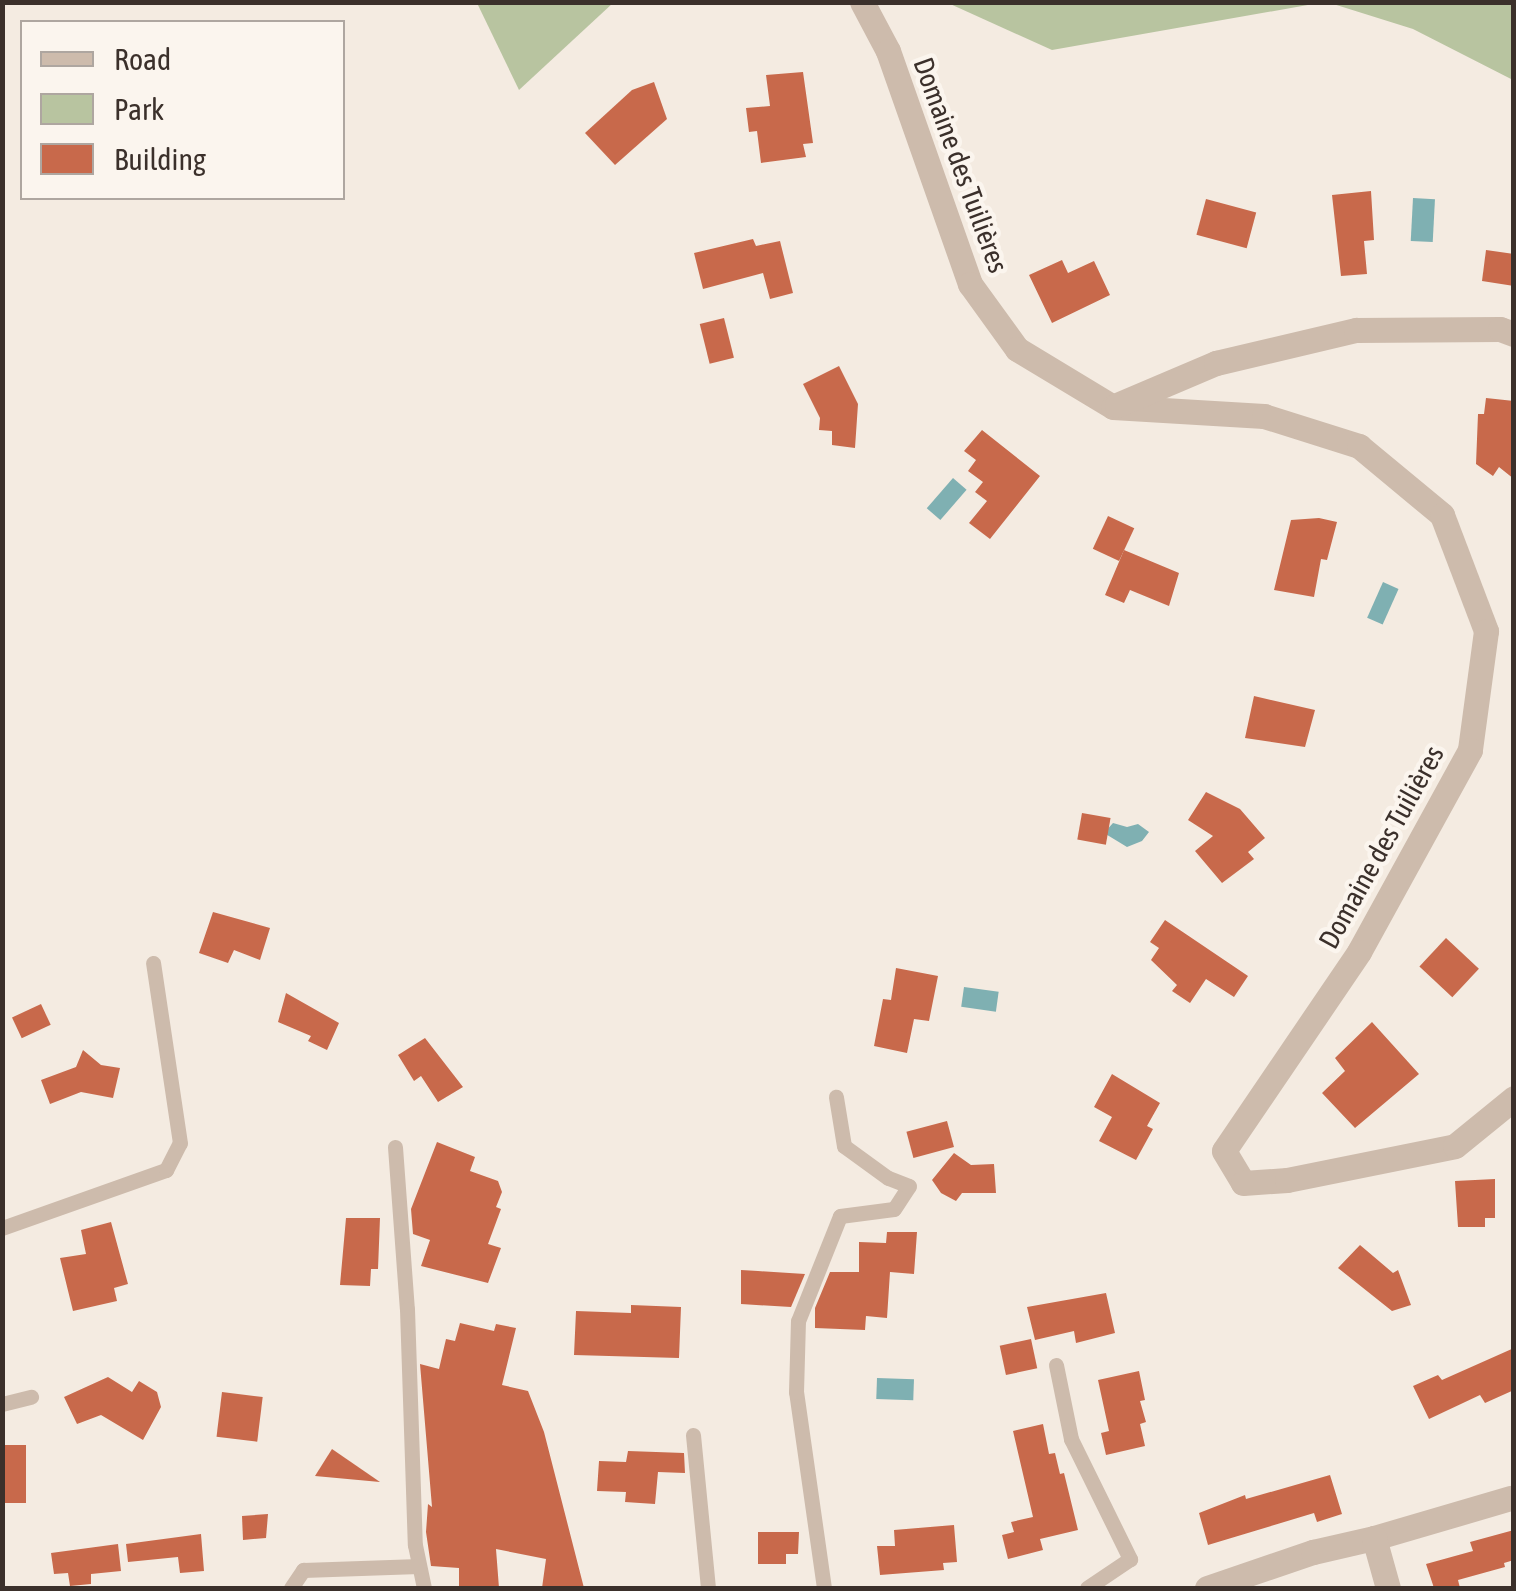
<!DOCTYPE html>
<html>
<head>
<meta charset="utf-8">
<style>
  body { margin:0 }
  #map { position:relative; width:1516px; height:1591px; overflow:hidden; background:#f4ebe1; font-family:"Asap Condensed",sans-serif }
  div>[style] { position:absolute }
  .green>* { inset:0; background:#b8c4a0 }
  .water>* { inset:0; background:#7fb0b2; transform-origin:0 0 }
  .building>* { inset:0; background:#c8694b; transform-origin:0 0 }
  .service>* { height:15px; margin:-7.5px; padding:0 7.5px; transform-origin:7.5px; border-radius:7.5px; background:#cdbbac }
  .minor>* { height:25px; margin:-12.5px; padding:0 12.5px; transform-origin:12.5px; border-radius:12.5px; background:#cdbbac }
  span { translate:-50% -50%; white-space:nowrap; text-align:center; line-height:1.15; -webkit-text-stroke:9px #fbf5ee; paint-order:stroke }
  .street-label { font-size:28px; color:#3b302b }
  .frame { position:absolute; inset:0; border:5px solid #3b302b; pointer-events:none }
  .legend { position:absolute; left:20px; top:20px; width:325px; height:180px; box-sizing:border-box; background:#fbf5ee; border:2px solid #aea6a0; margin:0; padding:12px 18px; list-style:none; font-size:30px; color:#3b302b }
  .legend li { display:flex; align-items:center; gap:20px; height:50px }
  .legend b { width:50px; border:2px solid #aea6a0 }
</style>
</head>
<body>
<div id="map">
  <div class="green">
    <i style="clip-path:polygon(477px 3px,613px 3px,519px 90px)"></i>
    <i style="clip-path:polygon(948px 3px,1319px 3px,1052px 50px)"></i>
    <i style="clip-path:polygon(1330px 3px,1513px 3px,1513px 80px,1413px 29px)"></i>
  </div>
  <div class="water">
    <i style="left:1413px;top:198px;width:22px;height:43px;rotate:3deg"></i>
    <i style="left:953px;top:478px;width:18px;height:40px;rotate:41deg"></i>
    <i style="left:1383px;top:582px;width:17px;height:39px;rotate:24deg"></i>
    <i style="clip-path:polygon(1113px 823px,1127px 827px,1138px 824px,1149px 832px,1142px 841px,1127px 847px,1104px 833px)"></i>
    <i style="left:964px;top:987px;width:35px;height:20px;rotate:8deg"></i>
    <i style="left:877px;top:1378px;width:37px;height:21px;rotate:2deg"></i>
  </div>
  <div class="building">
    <i style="clip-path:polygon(803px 72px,813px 143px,803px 144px,806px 157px,761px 163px,757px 131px,749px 132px,746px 108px,770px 106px,766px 75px)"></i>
    <i style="clip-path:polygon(654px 82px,667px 119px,615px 165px,585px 133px,632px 90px)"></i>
    <i style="clip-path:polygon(1371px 191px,1374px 240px,1364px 241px,1367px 274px,1341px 276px,1332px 195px)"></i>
    <i style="left:1206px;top:199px;width:52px;height:37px;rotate:15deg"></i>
    <i style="clip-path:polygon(753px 239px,756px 246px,780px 241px,793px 293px,770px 299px,763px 273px,703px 289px,694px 253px)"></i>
    <i style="clip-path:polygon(1486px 250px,1514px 254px,1514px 286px,1482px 281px)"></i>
    <i style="clip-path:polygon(1062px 260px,1068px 273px,1094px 261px,1110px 295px,1052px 323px,1029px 275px)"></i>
    <i style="left:724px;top:318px;width:41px;height:25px;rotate:76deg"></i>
    <i style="clip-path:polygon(839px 366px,858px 404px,855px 448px,832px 445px,832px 431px,819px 430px,820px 418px,803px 384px)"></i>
    <i style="clip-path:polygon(1486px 398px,1514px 401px,1514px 479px,1499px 467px,1493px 476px,1476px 464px,1478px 414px,1484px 414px)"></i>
    <i style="clip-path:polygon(982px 430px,1040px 476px,990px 539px,969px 523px,987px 501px,975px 492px,983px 482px,968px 471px,976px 460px,964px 451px)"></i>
    <i style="left:1108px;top:516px;width:29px;height:36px;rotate:25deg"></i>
    <i style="clip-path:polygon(1319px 518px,1337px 522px,1327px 560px,1321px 559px,1314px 597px,1274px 590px,1291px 520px)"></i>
    <i style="clip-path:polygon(1124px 550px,1179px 573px,1169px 606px,1130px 590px,1124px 603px,1105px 595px)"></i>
    <i style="clip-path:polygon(1254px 696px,1315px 710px,1305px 747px,1245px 738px)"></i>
    <i style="clip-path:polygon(1206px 792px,1240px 809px,1265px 838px,1248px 852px,1254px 859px,1222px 883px,1195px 851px,1213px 836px,1188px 820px)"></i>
    <i style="left:1082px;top:813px;width:29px;height:27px;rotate:10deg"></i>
    <i style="clip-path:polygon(213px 912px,270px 928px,260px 960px,234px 950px,228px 963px,199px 953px)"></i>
    <i style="clip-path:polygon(1165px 920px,1248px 976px,1234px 997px,1206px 979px,1190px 1003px,1172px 991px,1177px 985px,1151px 960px,1159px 948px,1150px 942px)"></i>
    <i style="left:1446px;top:938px;width:45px;height:39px;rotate:43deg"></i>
    <i style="clip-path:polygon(896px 968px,938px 976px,929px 1021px,914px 1019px,907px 1053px,874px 1046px,883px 999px,891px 1000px)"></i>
    <i style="clip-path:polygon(286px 993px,339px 1023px,327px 1050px,308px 1041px,311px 1036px,278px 1022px)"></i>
    <i style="left:41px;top:1004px;width:23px;height:32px;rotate:65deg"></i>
    <i style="clip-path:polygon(1372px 1022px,1419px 1074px,1355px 1128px,1322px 1093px,1345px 1071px,1335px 1058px)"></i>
    <i style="clip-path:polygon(425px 1038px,463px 1087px,438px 1102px,421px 1076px,414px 1081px,398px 1055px)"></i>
    <i style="clip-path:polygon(83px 1050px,101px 1065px,120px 1068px,113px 1098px,81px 1092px,50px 1104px,41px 1080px,76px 1067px)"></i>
    <i style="clip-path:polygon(1112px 1074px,1160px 1103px,1147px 1126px,1153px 1129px,1136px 1160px,1099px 1141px,1112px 1117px,1094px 1107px)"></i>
    <i style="left:947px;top:1121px;width:27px;height:42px;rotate:75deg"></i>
    <i style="clip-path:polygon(437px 1142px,475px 1157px,470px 1171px,498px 1181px,502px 1192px,496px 1207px,501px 1209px,488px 1244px,501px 1248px,488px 1283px,421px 1266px,430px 1240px,413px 1234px,411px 1209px)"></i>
    <i style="clip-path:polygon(954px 1153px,971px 1165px,994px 1164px,996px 1193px,962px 1193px,956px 1201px,941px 1193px,932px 1180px)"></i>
    <i style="clip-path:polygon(1495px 1179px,1495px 1218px,1485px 1218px,1485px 1227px,1458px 1227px,1455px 1181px)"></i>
    <i style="clip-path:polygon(346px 1218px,380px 1218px,378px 1269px,371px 1269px,370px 1286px,340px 1285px)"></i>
    <i style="clip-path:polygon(111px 1222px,128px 1284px,114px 1288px,117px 1301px,73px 1311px,60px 1258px,86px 1254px,81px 1230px)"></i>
    <i style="clip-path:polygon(887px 1232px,917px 1232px,914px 1274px,890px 1272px,887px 1318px,866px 1316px,865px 1330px,815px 1328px,815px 1308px,830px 1272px,859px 1272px,859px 1242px,886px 1243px)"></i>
    <i style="clip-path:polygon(1360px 1245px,1393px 1273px,1398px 1270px,1411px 1305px,1392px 1311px,1338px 1268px)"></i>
    <i style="clip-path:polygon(741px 1270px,758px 1271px,805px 1274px,791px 1307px,741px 1304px)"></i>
    <i style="clip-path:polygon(1106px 1293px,1115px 1333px,1076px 1343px,1074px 1331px,1035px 1340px,1027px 1307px)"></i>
    <i style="clip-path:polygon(631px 1305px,681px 1307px,679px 1358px,574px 1355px,576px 1311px,631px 1313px)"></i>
    <i style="clip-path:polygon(460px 1323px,494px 1331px,496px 1324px,516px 1328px,502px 1385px,528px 1391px,544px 1432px,584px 1588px,542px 1588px,546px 1559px,496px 1549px,499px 1588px,459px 1588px,459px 1568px,431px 1566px,426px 1532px,428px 1504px,432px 1507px,420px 1364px,439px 1369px,446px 1339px,455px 1341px)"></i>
    <i style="left:1031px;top:1339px;width:30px;height:32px;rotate:78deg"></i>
    <i style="clip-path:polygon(1514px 1348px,1514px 1390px,1485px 1403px,1480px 1395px,1429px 1419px,1413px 1386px,1438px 1375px,1442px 1380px)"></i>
    <i style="clip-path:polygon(1139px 1371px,1145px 1400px,1140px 1401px,1146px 1422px,1140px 1424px,1145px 1446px,1106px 1455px,1101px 1433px,1109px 1431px,1098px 1380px)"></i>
    <i style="clip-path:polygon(108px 1377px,132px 1392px,139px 1381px,157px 1392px,161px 1407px,143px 1440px,101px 1415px,77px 1424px,64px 1397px)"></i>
    <i style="left:222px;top:1392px;width:41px;height:45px;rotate:7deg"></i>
    <i style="clip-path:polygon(1043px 1424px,1049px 1454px,1055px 1453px,1060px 1474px,1064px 1473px,1078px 1530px,1040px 1539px,1043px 1550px,1008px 1559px,1002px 1535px,1014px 1532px,1011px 1522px,1033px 1517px,1013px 1431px)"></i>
    <i style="left:2px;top:1445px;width:24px;height:58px"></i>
    <i style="clip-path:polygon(332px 1449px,380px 1482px,315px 1476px)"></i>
    <i style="clip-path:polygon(628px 1451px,684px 1453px,685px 1473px,658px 1472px,655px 1504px,625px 1502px,626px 1492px,597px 1491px,599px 1461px,626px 1462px)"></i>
    <i style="clip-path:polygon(1330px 1475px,1342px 1514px,1317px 1522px,1314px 1513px,1208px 1545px,1199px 1513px,1245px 1495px,1246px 1499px)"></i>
    <i style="clip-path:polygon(268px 1514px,266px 1538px,243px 1540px,242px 1516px)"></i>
    <i style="clip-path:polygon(954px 1525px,957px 1562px,943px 1563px,944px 1570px,880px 1575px,877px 1546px,895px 1546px,894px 1530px)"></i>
    <i style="clip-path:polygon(1514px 1530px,1514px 1560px,1504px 1563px,1505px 1567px,1458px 1580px,1460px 1588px,1434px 1588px,1426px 1564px,1473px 1551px,1470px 1542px)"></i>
    <i style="clip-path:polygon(758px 1532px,799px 1532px,798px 1554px,786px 1554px,786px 1564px,758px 1564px)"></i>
    <i style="clip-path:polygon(201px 1534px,204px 1571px,180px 1573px,178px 1557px,128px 1562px,126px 1544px)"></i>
    <i style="clip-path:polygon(118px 1544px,121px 1571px,91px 1574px,91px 1584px,70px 1586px,68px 1573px,54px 1574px,51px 1553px)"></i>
  </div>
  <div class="service">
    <i style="left:395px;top:1147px;width:162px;rotate:85.8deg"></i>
    <i style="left:407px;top:1309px;width:236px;rotate:88.1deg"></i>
    <i style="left:415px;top:1545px;width:44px;rotate:78.2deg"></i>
    <i style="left:2px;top:1228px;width:174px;rotate:-19.5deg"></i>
    <i style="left:166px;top:1170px;width:30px;rotate:-63deg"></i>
    <i style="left:180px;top:1143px;width:182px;rotate:-98.5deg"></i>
    <i style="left:1056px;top:1365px;width:76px;rotate:78.5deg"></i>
    <i style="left:1071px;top:1439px;width:134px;rotate:63.8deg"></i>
    <i style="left:1130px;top:1559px;width:52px;rotate:146deg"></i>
    <i style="left:2px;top:1404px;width:30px;rotate:-14deg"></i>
    <i style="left:693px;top:1435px;width:154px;rotate:84.4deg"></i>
    <i style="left:291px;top:1588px;width:22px;rotate:-56deg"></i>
    <i style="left:303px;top:1570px;width:116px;rotate:-2deg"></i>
    <i style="left:824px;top:1588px;width:198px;rotate:-98.1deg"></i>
    <i style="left:796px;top:1392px;width:71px;rotate:-88.4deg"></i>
    <i style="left:798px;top:1321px;width:113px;rotate:-68.2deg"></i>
    <i style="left:840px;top:1216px;width:54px;rotate:-7.4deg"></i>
    <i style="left:894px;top:1209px;width:27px;rotate:-57deg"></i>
    <i style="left:909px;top:1186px;width:22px;rotate:-159deg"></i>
    <i style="left:888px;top:1178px;width:54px;rotate:-144deg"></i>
    <i style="left:844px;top:1146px;width:50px;rotate:-99.3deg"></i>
  </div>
  <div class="minor">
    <i style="left:862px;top:2px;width:55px;rotate:62deg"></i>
    <i style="left:888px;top:51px;width:247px;rotate:70.6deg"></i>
    <i style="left:970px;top:284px;width:80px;rotate:54.1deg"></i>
    <i style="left:1017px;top:349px;width:112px;rotate:31.1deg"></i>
    <i style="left:1113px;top:407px;width:151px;rotate:3.4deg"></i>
    <i style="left:1264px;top:416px;width:100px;rotate:17.5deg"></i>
    <i style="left:1359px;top:446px;width:108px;rotate:39.7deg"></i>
    <i style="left:1442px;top:515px;width:124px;rotate:69.2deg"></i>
    <i style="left:1486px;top:631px;width:120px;rotate:97.7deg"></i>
    <i style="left:1470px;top:750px;width:230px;rotate:118.8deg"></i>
    <i style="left:1359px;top:952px;width:240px;rotate:124.2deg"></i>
    <i style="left:1224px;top:1151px;width:37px;rotate:59deg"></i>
    <i style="left:1243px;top:1183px;width:44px;rotate:-3.9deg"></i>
    <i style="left:1287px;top:1180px;width:171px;rotate:-11.4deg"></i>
    <i style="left:1455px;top:1146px;width:76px;rotate:-39.1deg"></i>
    <i style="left:1117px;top:405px;width:108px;rotate:-23deg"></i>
    <i style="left:1216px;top:363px;width:144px;rotate:-13.3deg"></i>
    <i style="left:1356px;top:330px;width:144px;rotate:-0.4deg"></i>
    <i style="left:1500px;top:329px;width:15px;rotate:20deg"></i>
    <i style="left:1374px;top:1538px;width:143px;rotate:-16.3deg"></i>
    <i style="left:1207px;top:1588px;width:112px;rotate:-18.8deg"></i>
    <i style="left:1313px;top:1552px;width:63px;rotate:-12.9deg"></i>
    <i style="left:1374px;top:1538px;width:52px;rotate:74.4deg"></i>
  </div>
  <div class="street-label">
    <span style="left:961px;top:165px;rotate:70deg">Domaine des Tuilières</span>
    <span style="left:1381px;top:847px;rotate:-61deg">Domaine des Tuilières</span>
  </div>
  <div class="frame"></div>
  <ul class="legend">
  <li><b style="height:12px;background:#cdbbac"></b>Road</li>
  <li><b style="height:28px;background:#b8c4a0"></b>Park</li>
  <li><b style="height:28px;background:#c8694b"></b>Building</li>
  </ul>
</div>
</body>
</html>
